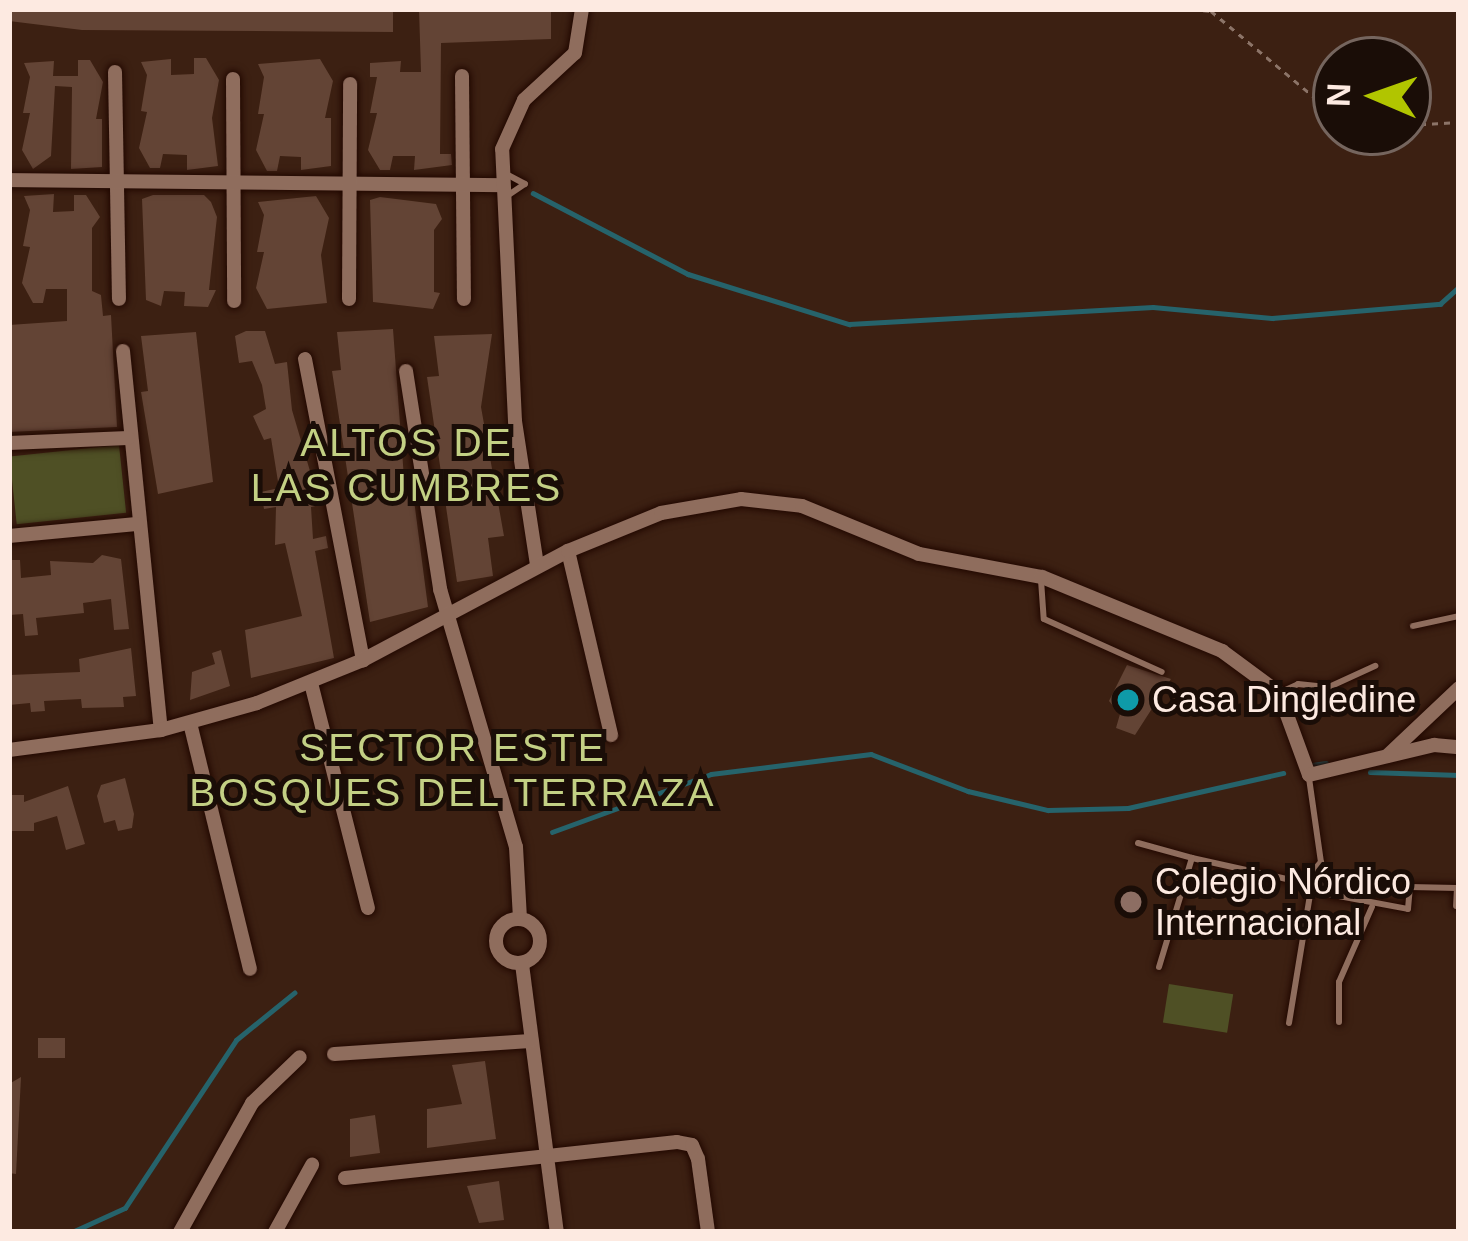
<!DOCTYPE html>
<html>
<head>
<meta charset="utf-8">
<style>
  body { margin:0 }
  #map { position:relative; width:1468px; height:1241px; overflow:hidden; background:#3c2012; font-family:Helvetica,sans-serif }
  div>[style] { position:absolute }
  .green>* { inset:0; background:#4f5025; transform-origin:0 0 }
  .stream>* { height:4.5px; margin:-2.25px; padding:0 2.25px; transform-origin:2.25px; border-radius:2.25px; background:#26636b }
  .building>* { inset:0; background:#634435; transform-origin:0 0 }
  .path>* { height:3px; margin-top:-1.5px; transform-origin:0; background:repeating-linear-gradient(90deg,#8c7468 0 6px,transparent 0 12px) }
  .roads { filter:drop-shadow(0 0 3px #220800) drop-shadow(0 0 3px #220800) }
  .service>* { height:6px; margin:-3px; padding:0 3px; transform-origin:3px; border-radius:3px; background:#8f6d5d }
  .service>.ring { margin:-3px; padding:0; box-sizing:content-box; background:none; border:6px solid #8f6d5d; border-radius:50% }
  .minor>* { height:14px; margin:-7px; padding:0 7px; transform-origin:7px; border-radius:7px; background:#8f6d5d }
  .minor>.ring { margin:-7px; padding:0; box-sizing:content-box; background:none; border:14px solid #8f6d5d; border-radius:50% }
  .dots>* { width:33px; height:33px; translate:-50% -50%; box-sizing:border-box; border:6px solid #1a0d07; border-radius:50% }
  span { translate:-50% -50%; white-space:nowrap; text-align:center; line-height:1.15; -webkit-text-stroke:10px #1a0d07; paint-order:stroke }
  .poi-label { font-size:36px; color:#fdeae1 }
  .left { translate:0 -50%; text-align:left }
  .neighbourhood-label { font-size:39px; color:#c3d084; letter-spacing:3px }
  .frame { position:absolute; inset:0; border:12px solid #fdeae1; pointer-events:none }
  .north { position:absolute; left:1312px; top:36px; width:120px; height:120px; box-sizing:border-box; background:#1a0d07; border:3px solid #75655e; border-radius:50%; rotate:272deg; font-size:33px; font-weight:700; line-height:48px; text-align:center; color:#fdeae1 }
  .north::after { content:''; display:block; margin:auto; width:42px; height:54px; background:#b1c500; clip-path:polygon(50% 0,100% 100%,50% 72%,0 100%) }
</style>
</head>
<body>
<div id="map">
  <div class="green">
    <i style="left:119px;top:445px;width:68px;height:110px;rotate:84deg"></i>
    <i style="left:1169px;top:984px;width:65px;height:39px;rotate:9deg"></i>
  </div>
  <div class="stream">
    <i style="left:533px;top:193px;width:175px;rotate:27.6deg"></i>
    <i style="left:688px;top:274px;width:169px;rotate:17.3deg"></i>
    <i style="left:849px;top:324px;width:304px;rotate:-3.2deg"></i>
    <i style="left:1153px;top:307px;width:120px;rotate:5.3deg"></i>
    <i style="left:1272px;top:318px;width:169px;rotate:-4.8deg"></i>
    <i style="left:1440px;top:304px;width:25px;rotate:-42deg"></i>
    <i style="left:1312px;top:765px;width:14px;rotate:-8deg"></i>
    <i style="left:1370px;top:772px;width:89px;rotate:1.9deg"></i>
    <i style="left:552px;top:832px;width:169px;rotate:-20deg"></i>
    <i style="left:711px;top:774px;width:161px;rotate:-7.1deg"></i>
    <i style="left:871px;top:754px;width:104px;rotate:20.9deg"></i>
    <i style="left:968px;top:791px;width:82px;rotate:13.4deg"></i>
    <i style="left:1048px;top:810px;width:80px;rotate:-1.4deg"></i>
    <i style="left:1128px;top:808px;width:159px;rotate:-12.7deg"></i>
    <i style="left:72px;top:1232px;width:58px;rotate:-24.4deg"></i>
    <i style="left:125px;top:1208px;width:201px;rotate:-56.5deg"></i>
    <i style="left:236px;top:1040px;width:75px;rotate:-39deg"></i>
  </div>
  <div class="building">
    <i style="clip-path:polygon(9px 9px,393px 9px,393px 32px,82px 30px,9px 21px)"></i>
    <i style="clip-path:polygon(419px 9px,551px 9px,551px 39px,441px 43px,440px 154px,451px 154px,452px 165px,414px 170px,415px 156px,393px 156px,390px 170px,380px 170px,368px 150px,377px 113px,370px 113px,377px 77px,370px 77px,370px 63px,401px 61px,400px 72px,421px 72px)"></i>
    <i style="clip-path:polygon(194px 58px,206px 58px,219px 80px,212px 118px,218px 166px,187px 170px,187px 155px,163px 154px,160px 168px,150px 168px,139px 148px,147px 112px,141px 111px,147px 75px,141px 62px,171px 59px,171px 75px,194px 74px)"></i>
    <i style="clip-path:polygon(320px 59px,333px 81px,325px 118px,331px 118px,331px 166px,301px 170px,301px 157px,280px 156px,277px 171px,267px 171px,256px 150px,264px 114px,258px 114px,264px 77px,258px 64px)"></i>
    <i style="clip-path:polygon(78px 60px,90px 60px,103px 82px,96px 119px,102px 119px,102px 167px,71px 169px,72px 87px,55px 86px,51px 156px,33px 169px,22px 150px,30px 113px,23px 113px,30px 77px,24px 63px,54px 61px,53px 76px,78px 76px)"></i>
    <i style="clip-path:polygon(54px 194px,53px 212px,74px 211px,74px 195px,86px 195px,100px 217px,92px 228px,92px 291px,101px 295px,103px 316px,111px 315px,117px 427px,9px 432px,9px 325px,67px 321px,67px 289px,46px 289px,43px 303px,33px 303px,22px 283px,30px 247px,23px 246px,30px 210px,24px 196px)"></i>
    <i style="clip-path:polygon(153px 195px,204px 195px,211px 202px,217px 217px,209px 290px,216px 290px,208px 307px,184px 306px,185px 292px,164px 291px,161px 306px,146px 300px,142px 199px)"></i>
    <i style="clip-path:polygon(316px 196px,329px 218px,321px 255px,327px 303px,267px 309px,256px 288px,264px 252px,257px 252px,264px 215px,258px 202px)"></i>
    <i style="clip-path:polygon(380px 197px,436px 204px,442px 219px,434px 230px,434px 292px,440px 293px,433px 309px,373px 302px,370px 200px)"></i>
    <i style="clip-path:polygon(393px 329px,404px 478px,411px 477px,428px 607px,370px 622px,332px 371px,341px 370px,337px 332px)"></i>
    <i style="clip-path:polygon(246px 331px,265px 331px,275px 364px,287px 362px,292px 410px,320px 505px,311px 507px,313px 539px,326px 536px,328px 548px,315px 551px,334px 658px,251px 678px,245px 630px,302px 616px,285px 543px,275px 545px,276px 507px,264px 509px,261px 492px,279px 488px,271px 438px,264px 440px,253px 416px,266px 409px,262px 385px,252px 361px,239px 363px,235px 336px)"></i>
    <i style="clip-path:polygon(196px 332px,213px 482px,158px 494px,141px 392px,148px 391px,141px 336px)"></i>
    <i style="clip-path:polygon(492px 334px,481px 407px,504px 536px,488px 538px,493px 576px,457px 582px,427px 377px,439px 376px,434px 336px)"></i>
    <i style="clip-path:polygon(102px 555px,121px 559px,129px 629px,114px 630px,111px 599px,83px 603px,84px 613px,36px 618px,38px 635px,25px 636px,23px 614px,9px 615px,9px 560px,20px 560px,21px 578px,51px 575px,50px 561px,93px 563px)"></i>
    <i style="clip-path:polygon(131px 648px,136px 696px,123px 697px,124px 707px,82px 708px,81px 699px,44px 701px,45px 711px,31px 712px,30px 703px,9px 705px,10px 675px,80px 672px,79px 659px)"></i>
    <i style="clip-path:polygon(221px 650px,230px 686px,190px 700px,192px 672px,215px 664px,212px 653px)"></i>
    <i style="clip-path:polygon(1127px 665px,1171px 679px,1135px 735px,1116px 728px,1120px 714px,1109px 701px)"></i>
    <i style="clip-path:polygon(125px 778px,134px 814px,132px 828px,118px 831px,115px 820px,104px 823px,97px 796px,101px 785px)"></i>
    <i style="clip-path:polygon(68px 786px,85px 844px,66px 850px,57px 816px,34px 823px,34px 831px,9px 831px,9px 795px,24px 795px,24px 802px)"></i>
    <i style="left:65px;top:1038px;width:20px;height:27px;rotate:90deg"></i>
    <i style="clip-path:polygon(485px 1061px,496px 1139px,427px 1148px,427px 1109px,462px 1104px,452px 1065px)"></i>
    <i style="clip-path:polygon(21px 1077px,16px 1174px,9px 1173px,9px 1084px)"></i>
    <i style="clip-path:polygon(375px 1115px,380px 1153px,350px 1157px,350px 1119px)"></i>
    <i style="clip-path:polygon(499px 1181px,504px 1220px,479px 1223px,467px 1186px)"></i>
  </div>
  <div class="path">
    <i style="left:1191px;top:9px;width:20px;rotate:6deg"></i>
    <i style="left:1211px;top:11px;width:163px;rotate:39.8deg"></i>
    <i style="left:1408px;top:125px;width:51px;rotate:-3.4deg"></i>
  </div>
  <div class="roads">
    <div class="service">
      <i style="left:504px;top:198px;width:25px;rotate:-34deg"></i>
      <i style="left:525px;top:184px;width:21px;rotate:-152deg"></i>
      <i style="left:1041px;top:580px;width:39px;rotate:86deg"></i>
      <i style="left:1044px;top:619px;width:129px;rotate:24.2deg"></i>
      <i style="left:1413px;top:626px;width:47px;rotate:-12.3deg"></i>
      <i style="left:1279px;top:693px;width:21px;rotate:-25deg"></i>
      <i style="left:1298px;top:684px;width:31px;rotate:6deg"></i>
      <i style="left:1329px;top:687px;width:51px;rotate:-24.5deg"></i>
      <i style="left:1309px;top:778px;width:85px;rotate:81.9deg"></i>
      <i style="left:1321px;top:862px;width:11px;rotate:131deg"></i>
      <i style="left:1138px;top:843px;width:56px;rotate:15.5deg"></i>
      <i class="ring" style="left:1306px;top:869px;width:8px;height:8px"></i>
      <i style="left:1318px;top:881px;width:16px;rotate:52deg"></i>
      <i style="left:1328px;top:894px;width:81px;rotate:10.6deg"></i>
      <i style="left:1408px;top:909px;width:22px;rotate:-85deg"></i>
      <i style="left:1410px;top:887px;width:47px;rotate:1.2deg"></i>
      <i style="left:1457px;top:888px;width:18px;rotate:93deg"></i>
      <i style="left:1159px;top:967px;width:114px;rotate:-73.2deg"></i>
      <i style="left:1192px;top:858px;width:97px;rotate:12.5deg"></i>
      <i style="left:1287px;top:879px;width:20px;rotate:-11deg"></i>
      <i style="left:1339px;top:1022px;width:40px;rotate:-90deg"></i>
      <i style="left:1339px;top:982px;width:82px;rotate:-66.3deg"></i>
      <i style="left:1289px;top:1023px;width:142px;rotate:-80.7deg"></i>
    </div>
    <div class="minor">
      <i style="left:115px;top:72px;width:227px;rotate:89deg"></i>
      <i style="left:462px;top:76px;width:223px;rotate:89.5deg"></i>
      <i style="left:233px;top:79px;width:222px;rotate:89.7deg"></i>
      <i style="left:9px;top:180px;width:491px;rotate:0.6deg"></i>
      <i style="left:349px;top:299px;width:215px;rotate:-89.7deg"></i>
      <i style="left:123px;top:351px;width:381px;rotate:84.3deg"></i>
      <i style="left:305px;top:359px;width:307px;rotate:79.1deg"></i>
      <i style="left:406px;top:371px;width:221px;rotate:81.1deg"></i>
      <i style="left:440px;top:589px;width:269px;rotate:73.6deg"></i>
      <i style="left:516px;top:847px;width:71px;rotate:86.8deg"></i>
      <i style="left:9px;top:443px;width:119px;rotate:-2.4deg"></i>
      <i style="left:9px;top:536px;width:128px;rotate:-5.4deg"></i>
      <i style="left:568px;top:551px;width:189px;rotate:76.8deg"></i>
      <i style="left:537px;top:565px;width:146px;rotate:-98.7deg"></i>
      <i style="left:515px;top:421px;width:272px;rotate:-92.7deg"></i>
      <i style="left:502px;top:149px;width:54px;rotate:-65.8deg"></i>
      <i style="left:524px;top:100px;width:69px;rotate:-42.7deg"></i>
      <i style="left:575px;top:53px;width:45px;rotate:-81deg"></i>
      <i style="left:311px;top:683px;width:232px;rotate:75.8deg"></i>
      <i style="left:190px;top:723px;width:253px;rotate:76.3deg"></i>
      <i style="left:9px;top:750px;width:153px;rotate:-7.5deg"></i>
      <i style="left:161px;top:730px;width:100px;rotate:-15.7deg"></i>
      <i style="left:257px;top:703px;width:114px;rotate:-22.1deg"></i>
      <i style="left:363px;top:660px;width:232px;rotate:-28deg"></i>
      <i style="left:568px;top:551px;width:100px;rotate:-22.2deg"></i>
      <i style="left:661px;top:513px;width:81px;rotate:-9.9deg"></i>
      <i style="left:741px;top:499px;width:61px;rotate:6.5deg"></i>
      <i style="left:802px;top:506px;width:126px;rotate:22.3deg"></i>
      <i style="left:919px;top:554px;width:125px;rotate:10.6deg"></i>
      <i style="left:1042px;top:577px;width:195px;rotate:22.3deg"></i>
      <i style="left:1222px;top:651px;width:71px;rotate:36.4deg"></i>
      <i style="left:1279px;top:693px;width:87px;rotate:69.9deg"></i>
      <i style="left:1309px;top:775px;width:129px;rotate:-13.5deg"></i>
      <i style="left:1434px;top:745px;width:25px;rotate:5deg"></i>
      <i style="left:1387px;top:756px;width:99px;rotate:-43.4deg"></i>
      <i class="ring" style="left:496px;top:919px;width:30px;height:30px"></i>
      <i style="left:522px;top:964px;width:270px;rotate:82.6deg"></i>
      <i style="left:334px;top:1054px;width:197px;rotate:-3.8deg"></i>
      <i style="left:345px;top:1178px;width:334px;rotate:-6.2deg"></i>
      <i style="left:677px;top:1142px;width:15px;rotate:11deg"></i>
      <i style="left:692px;top:1145px;width:15px;rotate:67deg"></i>
      <i style="left:698px;top:1159px;width:74px;rotate:82.2deg"></i>
      <i style="left:180px;top:1232px;width:148px;rotate:-60.8deg"></i>
      <i style="left:252px;top:1103px;width:66px;rotate:-43.8deg"></i>
      <i style="left:275px;top:1232px;width:77px;rotate:-61.1deg"></i>
    </div>
  </div>
  <div class="dots">
    <i style="left:1128px;top:700px;background:#0f9aa8"></i>
    <i style="left:1131px;top:902px;background:#8d6e63"></i>
  </div>
  <div class="poi-label">
    <span class="left" style="left:1152px;top:700px">Casa Dingledine</span>
    <span class="left" style="left:1155px;top:902px">Colegio Nórdico<br>Internacional</span>
  </div>
  <div class="neighbourhood-label">
    <span style="left:407px;top:466px">ALTOS DE<br>LAS CUMBRES</span>
    <span style="left:453px;top:771px">SECTOR ESTE<br>BOSQUES DEL TERRAZA</span>
  </div>
  <div class="frame"></div>
  <div class="north">N</div>
</div>
</body>
</html>
